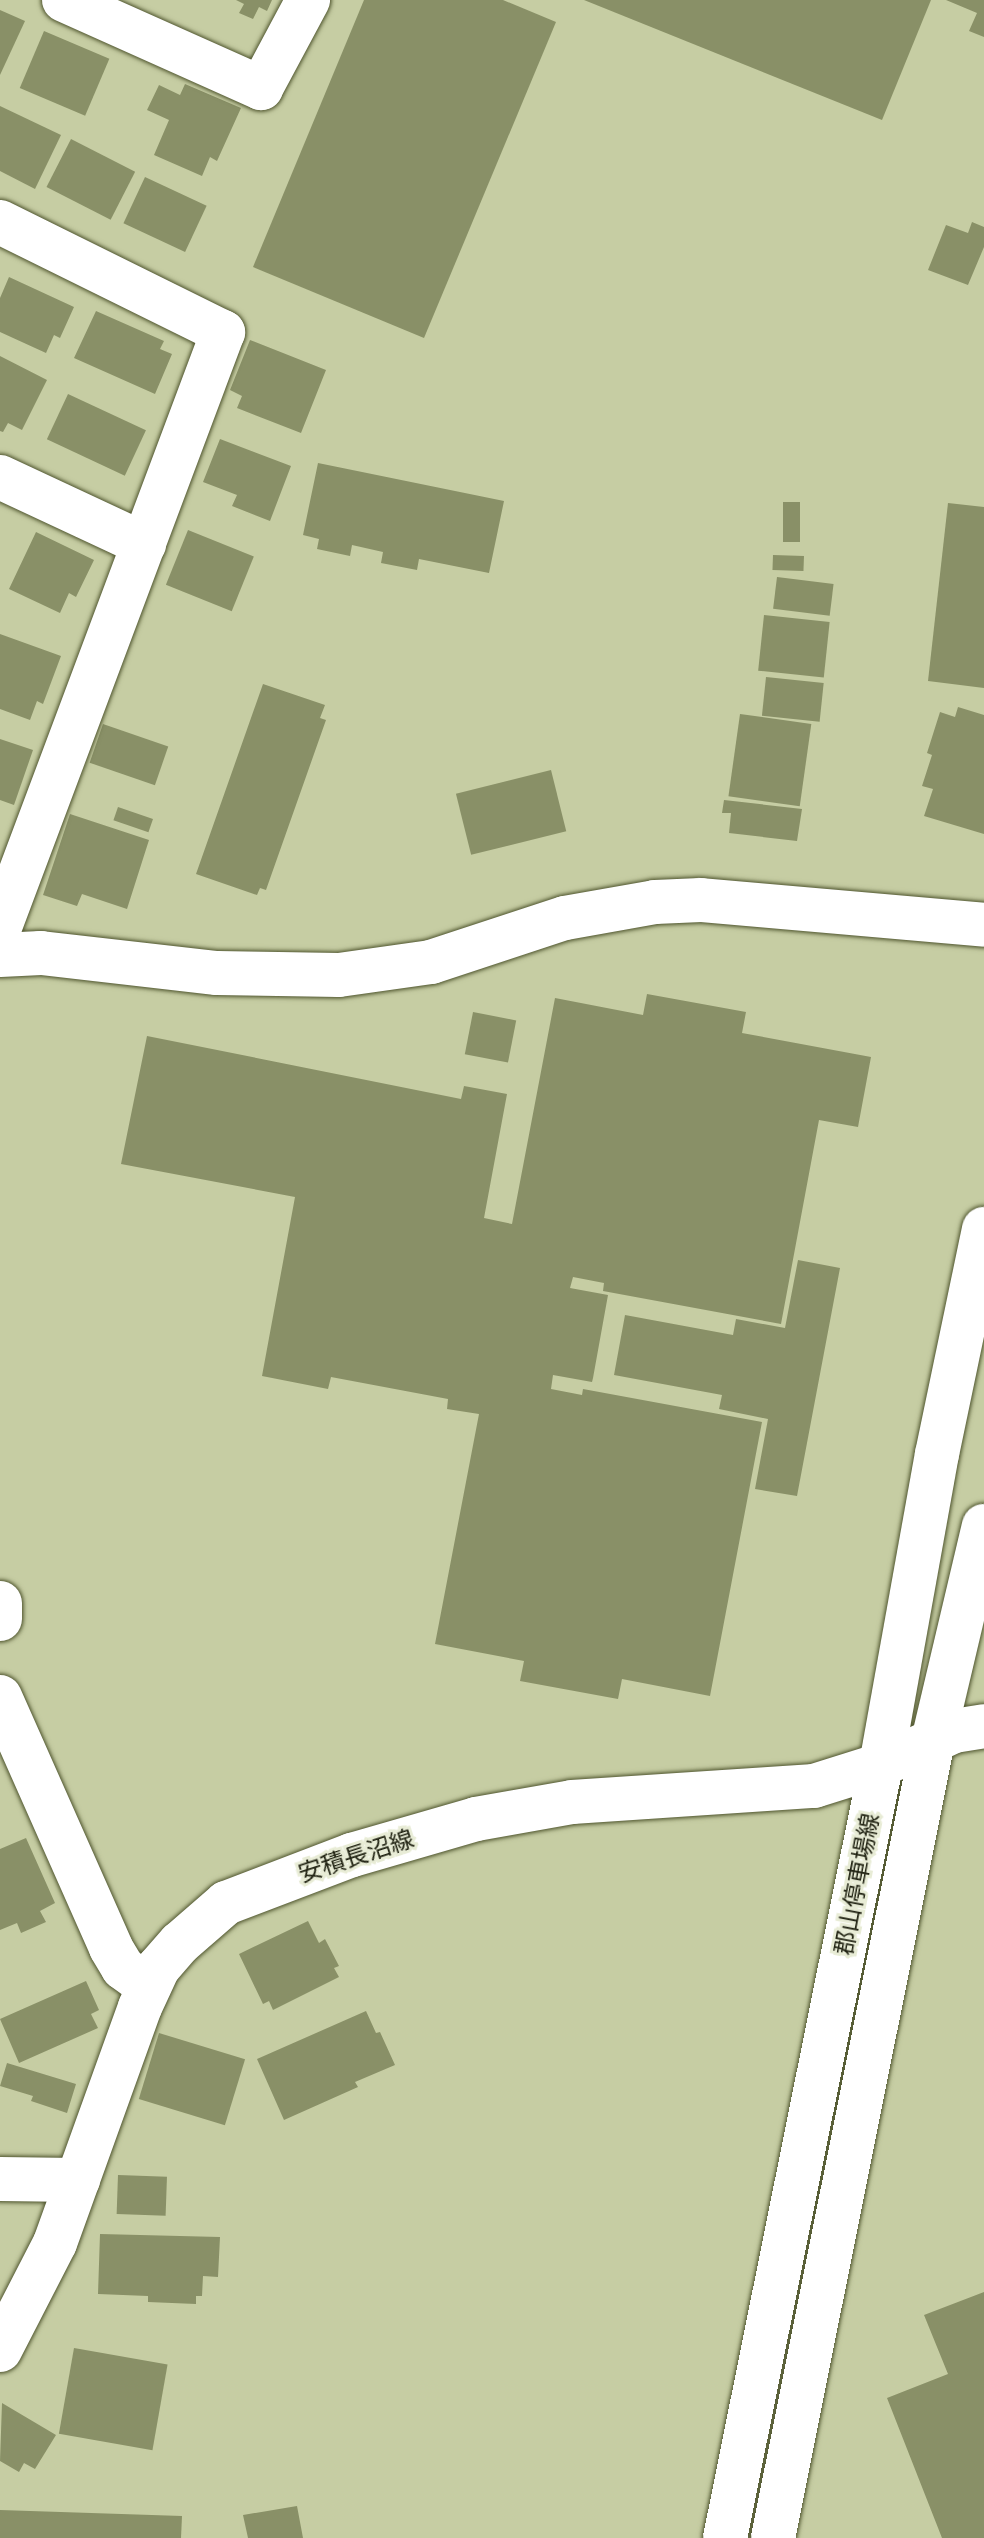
<!DOCTYPE html>
<html>
<head>
<meta charset="utf-8">
<style>
  body { margin:0 }
  #map { position:relative; width:984px; height:2538px; overflow:hidden; background:#c6cda3; font-family:"Asap Condensed","Noto Sans JP",sans-serif }
  div>[style] { position:absolute }
  .building>* { inset:0; background:#899067; transform-origin:0 0 }
  .roads { filter:drop-shadow(0 0 2px #4f552e) drop-shadow(0 0 2px #4f552e) }
  .street>* { height:44px; margin:-22px; padding:0 22px; transform-origin:22px; border-radius:22px; background:#fff }
  .secondary>* { height:44px; margin:-22px; padding:0 22px; transform-origin:22px; border-radius:22px; background:#fff }
  .primary>* { height:44px; margin:-22px; padding:0 22px; transform-origin:22px; border-radius:22px; background:#fff }
  span { translate:-50% -50%; white-space:nowrap; text-align:center; line-height:1.15; -webkit-text-stroke:6px #e8ecd6; paint-order:stroke }
  .street-label { font-size:24px; color:#1f2111 }
</style>
</head>
<body>
<div id="map">
  <div class="building">
    <i style="clip-path:polygon(236px 0,272px 0,267px 11px,259px 7px,253px 19px,239px 13px,244px 4px)"></i>
    <i style="clip-path:polygon(364px 0,503px 0,556px 22px,424px 338px,253px 267px)"></i>
    <i style="clip-path:polygon(584px 0,931px 0,882px 120px)"></i>
    <i style="clip-path:polygon(946px 0,984px 0,984px 37px,969px 31px,977px 13px)"></i>
    <i style="clip-path:polygon(0 10px,25px 21px,0 75px)"></i>
    <i style="left:44px;top:31px;width:71px;height:62px;rotate:23deg"></i>
    <i style="clip-path:polygon(185px 84px,241px 108px,217px 161px,210px 157px,202px 176px,154px 155px,169px 120px,147px 110px,159px 85px,180px 95px)"></i>
    <i style="clip-path:polygon(0 106px,61px 135px,35px 189px,0 171px)"></i>
    <i style="left:71px;top:139px;width:72px;height:54px;rotate:27deg"></i>
    <i style="left:145px;top:177px;width:68px;height:51px;rotate:25deg"></i>
    <i style="clip-path:polygon(972px 222px,984px 227px,984px 247px,968px 285px,928px 270px,946px 225px,968px 233px)"></i>
    <i style="clip-path:polygon(9px 277px,74px 307px,60px 338px,54px 335px,46px 353px,0 332px,0 298px)"></i>
    <i style="clip-path:polygon(96px 311px,164px 341px,160px 349px,172px 354px,155px 394px,74px 358px)"></i>
    <i style="clip-path:polygon(250px 340px,326px 370px,301px 433px,237px 408px,242px 396px,230px 390px)"></i>
    <i style="clip-path:polygon(0 356px,47px 380px,22px 430px,8px 423px,3px 432px,0 431px)"></i>
    <i style="left:68px;top:394px;width:86px;height:50px;rotate:25deg"></i>
    <i style="clip-path:polygon(220px 439px,291px 466px,270px 521px,232px 506px,237px 495px,203px 482px)"></i>
    <i style="clip-path:polygon(318px 463px,504px 501px,489px 573px,419px 559px,417px 570px,381px 563px,383px 552px,352px 545px,350px 556px,317px 549px,319px 539px,303px 535px)"></i>
    <i style="left:783px;top:502px;width:17px;height:40px"></i>
    <i style="clip-path:polygon(948px 503px,984px 507px,984px 688px,928px 681px)"></i>
    <i style="left:188px;top:530px;width:71px;height:59px;rotate:22deg"></i>
    <i style="clip-path:polygon(36px 532px,94px 560px,76px 597px,69px 593px,60px 613px,9px 589px)"></i>
    <i style="left:773px;top:555px;width:31px;height:15px;rotate:2deg"></i>
    <i style="left:777px;top:577px;width:57px;height:32px;rotate:7deg"></i>
    <i style="left:764px;top:615px;width:66px;height:56px;rotate:6deg"></i>
    <i style="clip-path:polygon(0 634px,61px 656px,43px 704px,37px 701px,30px 720px,0 709px)"></i>
    <i style="left:766px;top:677px;width:58px;height:39px;rotate:6deg"></i>
    <i style="clip-path:polygon(263px 684px,325px 705px,320px 718px,326px 720px,266px 890px,260px 888px,257px 895px,196px 874px)"></i>
    <i style="clip-path:polygon(958px 707px,984px 715px,984px 834px,924px 816px,933px 789px,922px 786px,932px 755px,927px 753px,940px 712px,955px 717px)"></i>
    <i style="left:740px;top:714px;width:72px;height:83px;rotate:8deg"></i>
    <i style="left:103px;top:724px;width:69px;height:41px;rotate:19deg"></i>
    <i style="clip-path:polygon(0 739px,33px 750px,14px 805px,0 800px)"></i>
    <i style="left:551px;top:770px;width:63px;height:98px;rotate:76deg"></i>
    <i style="clip-path:polygon(724px 800px,802px 809px,797px 841px,729px 833px,731px 813px,722px 813px)"></i>
    <i style="left:118px;top:807px;width:37px;height:14px;rotate:19deg"></i>
    <i style="clip-path:polygon(70px 814px,149px 840px,127px 909px,82px 894px,77px 906px,43px 895px)"></i>
    <i style="clip-path:polygon(647px 994px,746px 1012px,742px 1033px,871px 1057px,858px 1127px,819px 1120px,781px 1324px,603px 1291px,604px 1283px,573px 1277px,570px 1288px,608px 1295px,593px 1378px,592px 1382px,553px 1375px,551px 1389px,582px 1395px,583px 1389px,762px 1422px,710px 1696px,622px 1679px,618px 1699px,520px 1681px,524px 1661px,435px 1644px,479px 1414px,447px 1409px,448px 1399px,331px 1377px,328px 1389px,262px 1376px,295px 1197px,121px 1164px,147px 1036px,461px 1099px,464px 1086px,507px 1094px,484px 1218px,512px 1224px,555px 998px,643px 1015px)"></i>
    <i style="left:473px;top:1012px;width:44px;height:43px;rotate:11deg"></i>
    <i style="clip-path:polygon(798px 1260px,840px 1268px,797px 1496px,755px 1489px,768px 1419px,719px 1409px,722px 1395px,614px 1375px,625px 1315px,733px 1335px,736px 1319px,785px 1328px)"></i>
    <i style="clip-path:polygon(26px 1838px,55px 1903px,40px 1911px,46px 1922px,21px 1933px,17px 1923px,0 1930px,0 1849px)"></i>
    <i style="clip-path:polygon(308px 1921px,319px 1943px,325px 1939px,339px 1966px,334px 1968px,339px 1977px,273px 2010px,269px 2001px,263px 2004px,239px 1954px)"></i>
    <i style="clip-path:polygon(86px 1981px,99px 2010px,91px 2014px,98px 2028px,19px 2063px,0 2019px)"></i>
    <i style="clip-path:polygon(366px 2011px,376px 2033px,380px 2032px,395px 2065px,355px 2082px,358px 2087px,284px 2120px,257px 2059px)"></i>
    <i style="left:159px;top:2033px;width:90px;height:69px;rotate:17deg"></i>
    <i style="clip-path:polygon(7px 2063px,76px 2084px,67px 2113px,31px 2101px,33px 2096px,0 2086px)"></i>
    <i style="left:118px;top:2175px;width:49px;height:39px;rotate:2deg"></i>
    <i style="clip-path:polygon(100px 2234px,220px 2237px,218px 2277px,203px 2276px,202px 2296px,196px 2296px,196px 2304px,148px 2302px,148px 2296px,98px 2294px)"></i>
    <i style="clip-path:polygon(984px 2292px,984px 2538px,942px 2538px,887px 2398px,948px 2374px,924px 2315px)"></i>
    <i style="left:74px;top:2348px;width:95px;height:87px;rotate:10deg"></i>
    <i style="clip-path:polygon(2px 2403px,56px 2435px,35px 2469px,24px 2463px,19px 2472px,0 2461px)"></i>
    <i style="clip-path:polygon(297px 2506px,303px 2538px,248px 2538px,243px 2515px)"></i>
    <i style="clip-path:polygon(0 2510px,182px 2516px,181px 2538px,0 2538px)"></i>
  </div>
  <div class="roads">
    <div class="street">
      <i style="left:64px;top:0;width:216px;rotate:24.1deg"></i>
      <i style="left:261px;top:88px;width:100px;rotate:-61.9deg"></i>
      <i style="left:0;top:222px;width:249px;rotate:26.3deg"></i>
      <i style="left:223px;top:332px;width:635px;rotate:110.55deg"></i>
      <i style="left:0;top:477px;width:159px;rotate:25deg"></i>
      <i style="left:0;top:1603px;width:16px;rotate:90deg"></i>
      <i style="left:0;top:1697px;width:274px;rotate:66.1deg"></i>
      <i style="left:111px;top:1948px;width:23px;rotate:59deg"></i>
      <i style="left:123px;top:1968px;width:32px;rotate:36deg"></i>
      <i style="left:0;top:2179px;width:78px;rotate:0.7deg"></i>
    </div>
    <div class="secondary">
      <i style="left:0;top:955px;width:41px;rotate:-2.8deg"></i>
      <i style="left:41px;top:953px;width:177px;rotate:6.5deg"></i>
      <i style="left:217px;top:973px;width:122px;rotate:0.9deg"></i>
      <i style="left:339px;top:975px;width:93px;rotate:-8deg"></i>
      <i style="left:431px;top:962px;width:141px;rotate:-18.2deg"></i>
      <i style="left:565px;top:918px;width:91px;rotate:-10.1deg"></i>
      <i style="left:655px;top:902px;width:46px;rotate:-2.5deg"></i>
      <i style="left:701px;top:900px;width:284px;rotate:5deg"></i>
      <i style="left:0;top:2350px;width:120px;rotate:-62.8deg"></i>
      <i style="left:55px;top:2243px;width:251px;rotate:-70.2deg"></i>
      <i style="left:140px;top:2007px;width:43px;rotate:-65.2deg"></i>
      <i style="left:158px;top:1968px;width:33px;rotate:-49deg"></i>
      <i style="left:180px;top:1943px;width:61px;rotate:-41deg"></i>
      <i style="left:226px;top:1903px;width:135px;rotate:-20.9deg"></i>
      <i style="left:352px;top:1855px;width:129px;rotate:-16.2deg"></i>
      <i style="left:476px;top:1819px;width:97px;rotate:-10deg"></i>
      <i style="left:572px;top:1802px;width:243px;rotate:-3.8deg"></i>
      <i style="left:814px;top:1786px;width:70px;rotate:-17.4deg"></i>
      <i style="left:881px;top:1765px;width:81px;rotate:-25deg"></i>
      <i style="left:954px;top:1731px;width:30px;rotate:-9deg"></i>
    </div>
    <div class="primary">
      <i style="left:725px;top:2538px;width:789px;rotate:-78.59deg"></i>
      <i style="left:881px;top:1765px;width:316px;rotate:-79.8deg"></i>
      <i style="left:937px;top:1454px;width:230px;rotate:-78.2deg"></i>
      <i style="left:773px;top:2538px;width:813px;rotate:-78.65deg"></i>
      <i style="left:933px;top:1741px;width:221px;rotate:-76.7deg"></i>
    </div>
  </div>
  <div class="street-label">
    <span style="left:356px;top:1856px;rotate:-18deg">安積長沼線</span>
    <span style="left:857px;top:1884px;rotate:-79deg">郡山停車場線</span>
  </div>
</div>
</body>
</html>
